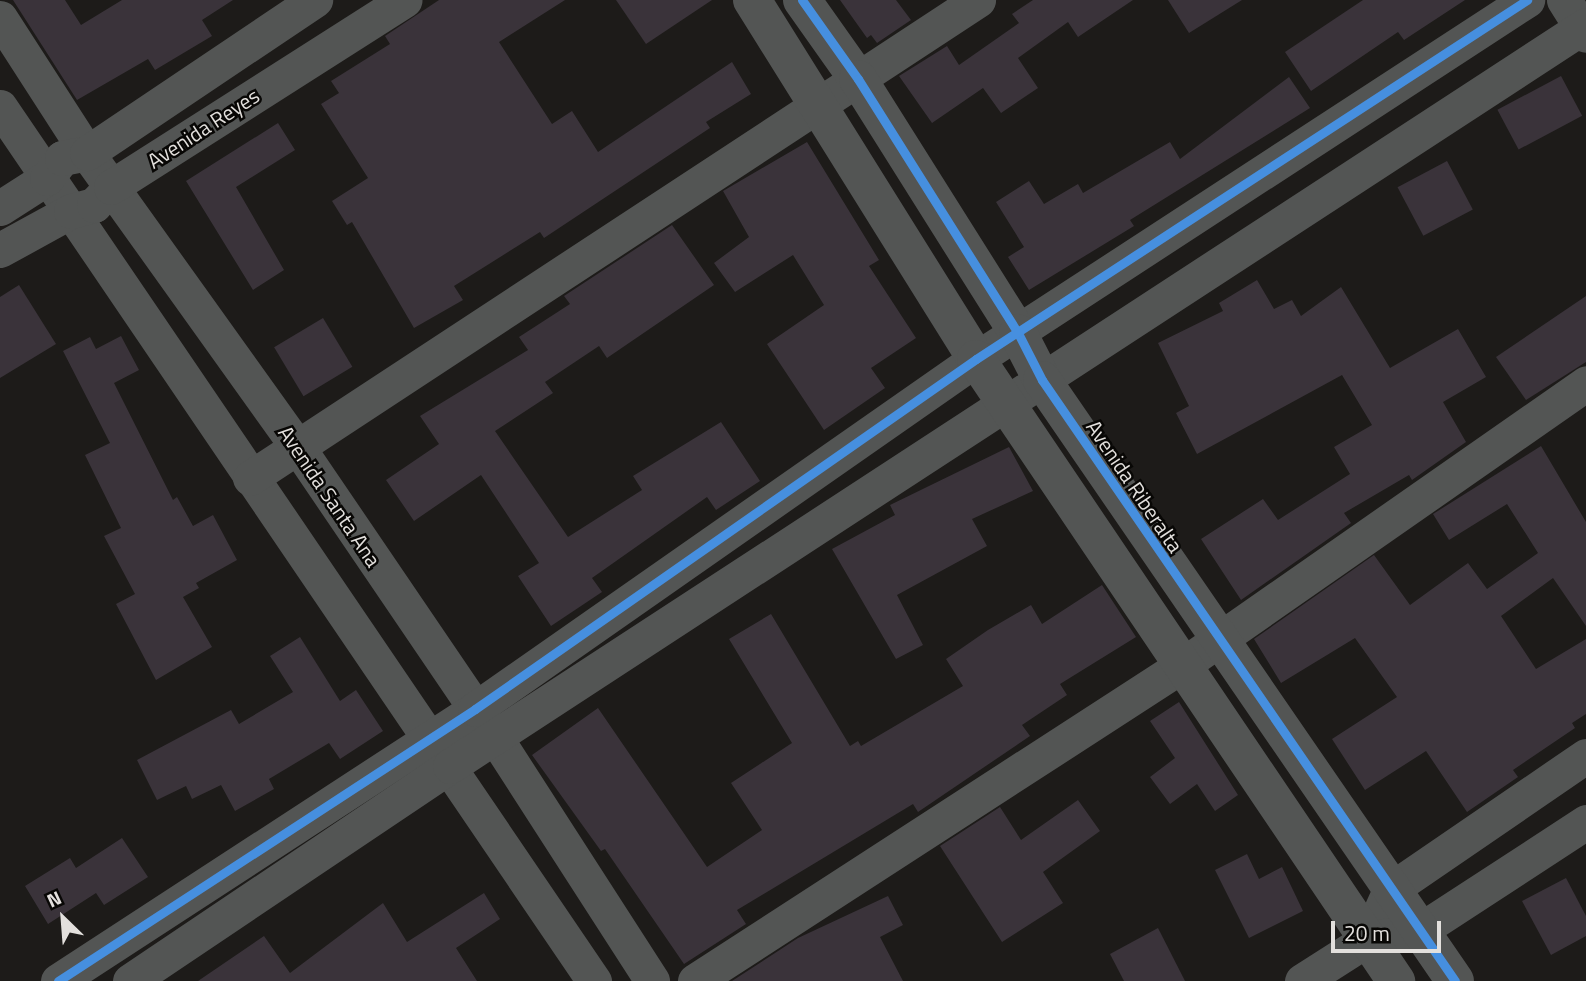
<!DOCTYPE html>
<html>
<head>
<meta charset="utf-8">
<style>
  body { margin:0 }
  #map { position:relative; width:1586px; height:981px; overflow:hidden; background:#1d1b19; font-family:"Titillium Web",sans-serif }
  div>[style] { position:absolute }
  .building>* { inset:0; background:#3a333a; transform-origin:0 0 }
  .minor>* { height:35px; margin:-17.5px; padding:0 17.5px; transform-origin:17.5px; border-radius:17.5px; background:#535554 }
  .tertiary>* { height:38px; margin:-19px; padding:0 19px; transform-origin:19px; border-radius:19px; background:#535554 }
  .cycleway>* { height:9px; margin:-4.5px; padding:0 4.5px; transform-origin:4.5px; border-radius:4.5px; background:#468fdf }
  span { translate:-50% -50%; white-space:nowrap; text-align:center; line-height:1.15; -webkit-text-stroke:5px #080705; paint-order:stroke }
  .street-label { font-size:21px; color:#e3e0dd }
  .north { position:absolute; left:28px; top:883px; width:70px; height:70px; -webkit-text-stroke:5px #080705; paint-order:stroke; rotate:335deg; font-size:19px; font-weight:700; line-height:28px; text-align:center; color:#e3e0dd }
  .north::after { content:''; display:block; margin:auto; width:24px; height:32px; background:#e3e0dd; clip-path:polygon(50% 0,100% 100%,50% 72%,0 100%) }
  .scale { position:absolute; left:1331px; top:921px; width:110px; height:32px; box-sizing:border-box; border:4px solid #e3e0dd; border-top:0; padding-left:9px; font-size:21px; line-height:24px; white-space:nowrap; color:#e3e0dd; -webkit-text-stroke:5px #080705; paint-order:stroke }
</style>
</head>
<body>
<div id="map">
  <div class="building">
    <i style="clip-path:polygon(13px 0,65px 0,81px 25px,122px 0,233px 0,202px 20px,212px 36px,155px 70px,148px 59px,77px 100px)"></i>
    <i style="clip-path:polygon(439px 0,565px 0,499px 42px,552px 124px,572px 111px,598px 152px,732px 62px,751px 94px,706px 122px,710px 128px,544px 238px,540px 232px,454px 286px,463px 300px,414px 328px,352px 222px,347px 225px,332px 201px,368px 178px,321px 104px,339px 93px,331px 81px,390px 44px,385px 36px)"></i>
    <i style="clip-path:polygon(616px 0,712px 0,646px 44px)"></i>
    <i style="clip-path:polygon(840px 0,896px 0,911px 20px,877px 43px,871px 35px,867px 38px)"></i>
    <i style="clip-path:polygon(1033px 0,1133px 0,1078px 37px,1068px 22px,1018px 58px,1038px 88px,1001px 113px,983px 88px,932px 123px,899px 76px,947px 46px,959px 65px,1019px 23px,1012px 14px)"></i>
    <i style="clip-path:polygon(1168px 0,1242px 0,1189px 33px)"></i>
    <i style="clip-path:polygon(1363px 0,1465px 0,1404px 40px,1398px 32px,1311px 91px,1285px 52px)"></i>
    <i style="left:1561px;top:76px;width:45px;height:72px;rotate:62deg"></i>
    <i style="clip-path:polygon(1289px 77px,1310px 108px,1130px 220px,1134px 226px,1029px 290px,1008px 257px,1024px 247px,996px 202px,1029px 181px,1044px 204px,1078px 184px,1083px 193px,1170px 142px,1180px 159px)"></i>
    <i style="clip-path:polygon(278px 123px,295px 150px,236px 187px,284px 270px,253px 290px,186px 181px)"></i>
    <i style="clip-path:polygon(807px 142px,879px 260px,869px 266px,916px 338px,871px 368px,885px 388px,824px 430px,767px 344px,824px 305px,793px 255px,735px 292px,714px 263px,749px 237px,723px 191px)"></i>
    <i style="left:1447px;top:161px;width:55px;height:56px;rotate:62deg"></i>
    <i style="clip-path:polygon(672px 225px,714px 285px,607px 358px,599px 346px,545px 382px,553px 393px,495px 431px,568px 537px,642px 490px,633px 476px,721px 422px,760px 481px,716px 510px,707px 497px,592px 578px,602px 592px,551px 626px,518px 576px,539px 563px,481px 475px,414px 521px,386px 480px,439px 444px,420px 416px,528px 350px,519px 337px,570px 304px,564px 296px)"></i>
    <i style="clip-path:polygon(1257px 280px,1274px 309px,1292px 300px,1301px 316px,1341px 287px,1390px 368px,1458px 329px,1486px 377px,1443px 402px,1466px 442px,1412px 480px,1409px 475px,1344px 513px,1351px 523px,1241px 600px,1201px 539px,1263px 499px,1278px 520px,1350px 474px,1334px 447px,1372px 425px,1342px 375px,1197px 454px,1176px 413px,1189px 406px,1158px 343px,1223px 311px,1219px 303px)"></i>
    <i style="clip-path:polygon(19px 285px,56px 344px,0 378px,0 297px)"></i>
    <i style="clip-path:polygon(1586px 296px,1586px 362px,1526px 400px,1496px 357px)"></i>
    <i style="left:323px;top:318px;width:57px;height:57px;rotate:59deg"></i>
    <i style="clip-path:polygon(121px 336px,139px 370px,114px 383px,173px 500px,177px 497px,193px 526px,213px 515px,237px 560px,196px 583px,199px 588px,183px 597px,212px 647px,156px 680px,116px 604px,135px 594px,104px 536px,121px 528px,85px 455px,110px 443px,63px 351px,90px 337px,96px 349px)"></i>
    <i style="clip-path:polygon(1541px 446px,1586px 522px,1586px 626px,1553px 578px,1501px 616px,1536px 669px,1586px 639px,1586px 714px,1572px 723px,1575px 728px,1513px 770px,1518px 777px,1467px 812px,1426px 751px,1365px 790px,1332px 739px,1397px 697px,1355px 638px,1281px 683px,1254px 639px,1374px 555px,1410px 605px,1468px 563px,1487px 589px,1538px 553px,1507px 504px,1449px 540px,1433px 514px)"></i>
    <i style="clip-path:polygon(1009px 447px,1033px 491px,972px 519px,987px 546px,897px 595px,923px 645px,896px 659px,832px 549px,895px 515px,890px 505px)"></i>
    <i style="clip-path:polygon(1102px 585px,1136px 637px,1060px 684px,1067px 695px,1022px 725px,1030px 736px,918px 812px,913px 804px,737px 910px,746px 924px,684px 964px,605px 849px,601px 851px,532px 755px,598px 708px,707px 867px,762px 830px,731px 783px,792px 743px,729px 639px,771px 614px,850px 746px,858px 741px,861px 746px,963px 686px,946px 659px,988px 630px,1031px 605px,1042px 624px)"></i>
    <i style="clip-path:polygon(300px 637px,340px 701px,356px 690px,383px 731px,340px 759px,329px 743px,269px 779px,274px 789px,235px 811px,221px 785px,192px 799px,186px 786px,157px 800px,137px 760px,231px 710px,239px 724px,293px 692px,270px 656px)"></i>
    <i style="clip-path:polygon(1179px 702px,1238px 795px,1215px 811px,1197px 784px,1170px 804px,1150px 777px,1175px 758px,1150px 721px)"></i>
    <i style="clip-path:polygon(1078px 800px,1100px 831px,1043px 872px,1063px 903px,1002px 942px,940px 846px,1000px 807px,1021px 840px)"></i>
    <i style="clip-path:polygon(122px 838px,148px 877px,104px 905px,96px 893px,48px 924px,25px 886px,70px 858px,76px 868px)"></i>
    <i style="clip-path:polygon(1247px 854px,1259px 879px,1282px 867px,1303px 911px,1249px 938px,1215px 870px)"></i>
    <i style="clip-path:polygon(1566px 878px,1586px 916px,1586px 936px,1551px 955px,1522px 901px)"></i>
    <i style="clip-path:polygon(484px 893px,500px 919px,456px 948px,477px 981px,198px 981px,264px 936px,290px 973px,383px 903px,407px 942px)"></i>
    <i style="clip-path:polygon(888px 896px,903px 925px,880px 937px,903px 981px,732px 981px,798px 938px)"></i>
    <i style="clip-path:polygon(1158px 928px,1185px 981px,1124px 981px,1110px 954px)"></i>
  </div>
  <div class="minor">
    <i style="left:1564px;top:0;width:41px;rotate:57.8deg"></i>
    <i style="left:0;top:18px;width:161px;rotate:57.2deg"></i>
    <i style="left:87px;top:153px;width:360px;rotate:54.4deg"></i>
    <i style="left:297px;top:446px;width:352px;rotate:55.8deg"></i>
    <i style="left:495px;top:737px;width:290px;rotate:57.2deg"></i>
    <i style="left:0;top:107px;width:1057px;rotate:55.8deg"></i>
    <i style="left:0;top:208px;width:56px;rotate:-32.6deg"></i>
    <i style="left:47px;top:178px;width:25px;rotate:-53deg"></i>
    <i style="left:62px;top:158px;width:25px;rotate:-11deg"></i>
    <i style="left:87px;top:153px;width:275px;rotate:-33.9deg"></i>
    <i style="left:0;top:250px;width:81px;rotate:-28.8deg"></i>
    <i style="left:71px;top:211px;width:24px;rotate:-15deg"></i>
    <i style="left:94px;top:205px;width:25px;rotate:-47deg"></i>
    <i style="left:111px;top:187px;width:348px;rotate:-32.5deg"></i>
    <i style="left:250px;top:478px;width:871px;rotate:-33.29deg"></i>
    <i style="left:1368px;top:939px;width:54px;rotate:-65.8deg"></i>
    <i style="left:1390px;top:890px;width:237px;rotate:-34.4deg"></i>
    <i style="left:58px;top:981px;width:498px;rotate:-33.1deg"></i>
    <i style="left:475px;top:709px;width:611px;rotate:-34.94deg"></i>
    <i style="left:976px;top:359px;width:658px;rotate:-33.09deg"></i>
    <i style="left:130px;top:981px;width:386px;rotate:-33.9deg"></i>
    <i style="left:450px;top:766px;width:1356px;rotate:-33.12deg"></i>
    <i style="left:695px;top:981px;width:579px;rotate:-32.95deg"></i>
    <i style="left:1181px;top:666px;width:494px;rotate:-34.9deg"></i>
    <i style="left:1302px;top:981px;width:78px;rotate:-32.5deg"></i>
    <i style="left:1368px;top:939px;width:55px;rotate:-10.5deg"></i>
    <i style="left:1422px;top:929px;width:196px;rotate:-33.1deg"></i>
  </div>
  <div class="tertiary">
    <i style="left:752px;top:0;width:423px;rotate:58deg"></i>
    <i style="left:976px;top:359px;width:751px;rotate:55.97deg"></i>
    <i style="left:802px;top:0;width:97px;rotate:54.7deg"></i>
    <i style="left:858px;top:79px;width:300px;rotate:57.8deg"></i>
    <i style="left:1018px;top:333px;width:53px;rotate:62.9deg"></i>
    <i style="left:1042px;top:380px;width:729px;rotate:55.5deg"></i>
  </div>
  <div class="cycleway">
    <i style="left:802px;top:0;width:97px;rotate:54.7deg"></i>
    <i style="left:858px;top:79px;width:300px;rotate:57.8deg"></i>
    <i style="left:1018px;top:333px;width:53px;rotate:62.9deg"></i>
    <i style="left:1042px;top:380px;width:729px;rotate:55.5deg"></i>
    <i style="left:58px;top:981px;width:498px;rotate:-33.1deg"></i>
    <i style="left:475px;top:709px;width:611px;rotate:-34.94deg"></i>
    <i style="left:976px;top:359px;width:658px;rotate:-33.09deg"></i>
  </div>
  <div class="street-label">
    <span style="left:203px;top:128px;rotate:-33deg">Avenida Reyes</span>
    <span style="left:1135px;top:486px;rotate:56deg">Avenida Riberalta</span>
    <span style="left:330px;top:496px;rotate:56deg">Avenida Santa Ana</span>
  </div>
  <div class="north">N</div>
  <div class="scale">20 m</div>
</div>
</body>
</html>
